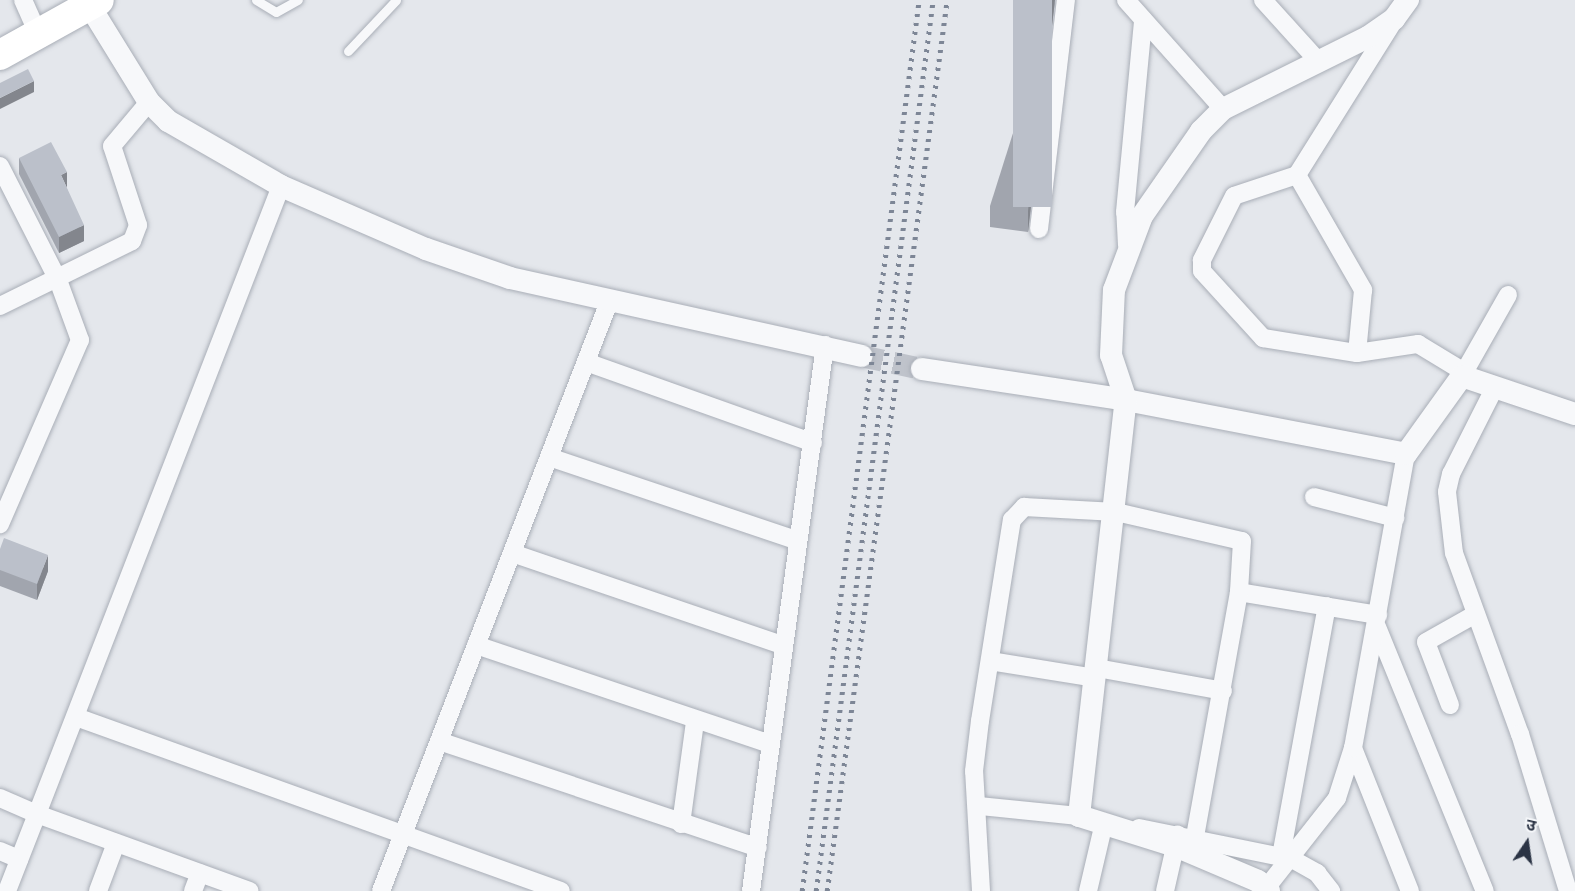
<!DOCTYPE html>
<html>
<head>
<meta charset="utf-8">
<style>
  body { margin:0 }
  #map { position:relative; width:1575px; height:891px; overflow:hidden; background:#e4e7ec; font-family:Rubik,"Noto Sans Devanagari",sans-serif }
  div>[style] { position:absolute }
  .tertiary-tunnel>* { height:22px; margin-top:-11px; transform-origin:0; background:repeating-linear-gradient(90deg,#bfc3cb 0 22px,transparent 0 33px) }
  .roads { filter:drop-shadow(0 0 2px #a9aeb7) drop-shadow(0 0 2px #a9aeb7) }
  .service>* { height:9px; margin:-4.5px; padding:0 4.5px; transform-origin:4.5px; border-radius:4.5px; background:#f7f8fa }
  .minor>* { height:18px; margin:-9px; padding:0 9px; transform-origin:9px; border-radius:9px; background:#f7f8fa }
  .tertiary>* { height:22px; margin:-11px; padding:0 11px; transform-origin:11px; border-radius:11px; background:#f7f8fa }
  .primary>* { height:30px; margin:-15px; padding:0 15px; transform-origin:15px; border-radius:15px; background:#fff }
  .rail>* { height:4.5px; margin-top:-2.25px; transform-origin:0; background:repeating-linear-gradient(90deg,#7d8696 0 3px,transparent 0 9px) }
  .wall>* { inset:0; background:#a1a5ae }
  .shaded-wall>* { inset:0; background:#83868d }
  .building>* { inset:0; background:#bbc0ca; transform-origin:0 0 }
  span { translate:-50% -50%; white-space:nowrap; text-align:center; line-height:1.15; -webkit-text-stroke:4.5px #f4f6f9; paint-order:stroke }
  .north { position:absolute; left:1497px; top:813px; width:60px; height:60px; -webkit-text-stroke:4px #f4f6f9; paint-order:stroke; rotate:13deg; font-size:16px; font-weight:700; line-height:24px; text-align:center; color:#2b3445 }
  .north::after { content:''; display:block; margin:auto; width:21px; height:27px; background:#2b3445; clip-path:polygon(50% 0,100% 100%,50% 72%,0 100%) }
</style>
</head>
<body>
<div id="map">
  <div class="tertiary-tunnel">
    <i style="left:861px;top:356px;width:62px;rotate:12deg"></i>
  </div>
  <div class="roads">
    <div class="service">
      <i style="left:256px;top:0;width:23px;rotate:31deg"></i>
      <i style="left:276px;top:12px;width:25px;rotate:-29deg"></i>
      <i style="left:348px;top:51px;width:70px;rotate:-46.7deg"></i>
    </div>
    <div class="minor">
      <i style="left:23px;top:0;width:37px;rotate:66deg"></i>
      <i style="left:1126px;top:0;width:146px;rotate:48.3deg"></i>
      <i style="left:1263px;top:0;width:84px;rotate:47.9deg"></i>
      <i style="left:1393px;top:22px;width:181px;rotate:122.1deg"></i>
      <i style="left:1297px;top:175px;width:66px;rotate:161.6deg"></i>
      <i style="left:1234px;top:196px;width:72px;rotate:116.6deg"></i>
      <i style="left:1202px;top:260px;width:11px;rotate:90deg"></i>
      <i style="left:1202px;top:271px;width:91px;rotate:47.7deg"></i>
      <i style="left:1263px;top:338px;width:95px;rotate:9.1deg"></i>
      <i style="left:1357px;top:353px;width:62px;rotate:-8.4deg"></i>
      <i style="left:1418px;top:344px;width:54px;rotate:31.3deg"></i>
      <i style="left:0;top:166px;width:128px;rotate:63deg"></i>
      <i style="left:58px;top:280px;width:64px;rotate:69.9deg"></i>
      <i style="left:80px;top:340px;width:201px;rotate:113.5deg"></i>
      <i style="left:1297px;top:175px;width:133px;rotate:60.1deg"></i>
      <i style="left:1363px;top:290px;width:63px;rotate:95.4deg"></i>
      <i style="left:1039px;top:229px;width:231px;rotate:-83.3deg"></i>
      <i style="left:1127px;top:245px;width:33px;rotate:-93deg"></i>
      <i style="left:1125px;top:212px;width:193px;rotate:-84.6deg"></i>
      <i style="left:0;top:306px;width:147px;rotate:-26.2deg"></i>
      <i style="left:132px;top:241px;width:17px;rotate:-69deg"></i>
      <i style="left:138px;top:225px;width:83px;rotate:-108.2deg"></i>
      <i style="left:112px;top:146px;width:57px;rotate:-49.9deg"></i>
      <i style="left:586px;top:362px;width:241px;rotate:19.6deg"></i>
      <i style="left:1462px;top:376px;width:93px;rotate:-60.4deg"></i>
      <i style="left:1494px;top:389px;width:95px;rotate:116.8deg"></i>
      <i style="left:1451px;top:474px;width:18px;rotate:103deg"></i>
      <i style="left:1447px;top:492px;width:61px;rotate:83.5deg"></i>
      <i style="left:1454px;top:553px;width:193px;rotate:70deg"></i>
      <i style="left:1520px;top:734px;width:164px;rotate:73deg"></i>
      <i style="left:549px;top:457px;width:263px;rotate:18.6deg"></i>
      <i style="left:1314px;top:497px;width:84px;rotate:14.5deg"></i>
      <i style="left:512px;top:553px;width:286px;rotate:18.8deg"></i>
      <i style="left:1239px;top:592px;width:141px;rotate:9.4deg"></i>
      <i style="left:1377px;top:627px;width:285px;rotate:67.8deg"></i>
      <i style="left:476px;top:645px;width:310px;rotate:18.6deg"></i>
      <i style="left:990px;top:661px;width:106px;rotate:9.2deg"></i>
      <i style="left:1097px;top:668px;width:128px;rotate:10.3deg"></i>
      <i style="left:1450px;top:705px;width:67px;rotate:-110.9deg"></i>
      <i style="left:1426px;top:642px;width:55px;rotate:-29.4deg"></i>
      <i style="left:76px;top:717px;width:515px;rotate:19.74deg"></i>
      <i style="left:439px;top:741px;width:336px;rotate:18.5deg"></i>
      <i style="left:1353px;top:748px;width:154px;rotate:68.3deg"></i>
      <i style="left:0;top:798px;width:40px;rotate:23.4deg"></i>
      <i style="left:37px;top:814px;width:674px;rotate:-68.77deg"></i>
      <i style="left:980px;top:806px;width:100px;rotate:5.8deg"></i>
      <i style="left:681px;top:824px;width:103px;rotate:-82.2deg"></i>
      <i style="left:1139px;top:828px;width:156px;rotate:11.5deg"></i>
      <i style="left:1292px;top:859px;width:29px;rotate:29deg"></i>
      <i style="left:1317px;top:873px;width:23px;rotate:52deg"></i>
      <i style="left:0;top:851px;width:21px;rotate:23deg"></i>
      <i style="left:1281px;top:856px;width:254px;rotate:-79.6deg"></i>
      <i style="left:1267px;top:887px;width:113px;rotate:-51.8deg"></i>
      <i style="left:1337px;top:798px;width:52px;rotate:-72.3deg"></i>
      <i style="left:1353px;top:748px;width:299px;rotate:-79.8deg"></i>
      <i style="left:7px;top:891px;width:83px;rotate:-68.7deg"></i>
      <i style="left:37px;top:814px;width:226px;rotate:19.9deg"></i>
      <i style="left:98px;top:891px;width:51px;rotate:-69.4deg"></i>
      <i style="left:193px;top:891px;width:19px;rotate:-69deg"></i>
      <i style="left:381px;top:891px;width:632px;rotate:-68.84deg"></i>
      <i style="left:751px;top:891px;width:551px;rotate:-82.28deg"></i>
      <i style="left:981px;top:891px;width:120px;rotate:-93.3deg"></i>
      <i style="left:974px;top:771px;width:50px;rotate:-83.2deg"></i>
      <i style="left:980px;top:721px;width:204px;rotate:-81deg"></i>
      <i style="left:1012px;top:520px;width:18px;rotate:-47deg"></i>
      <i style="left:1024px;top:507px;width:92px;rotate:3.1deg"></i>
      <i style="left:1116px;top:512px;width:129px;rotate:13deg"></i>
      <i style="left:1242px;top:541px;width:51px;rotate:93.4deg"></i>
      <i style="left:1239px;top:592px;width:248px;rotate:100.2deg"></i>
      <i style="left:1088px;top:891px;width:70px;rotate:-76.8deg"></i>
      <i style="left:1165px;top:891px;width:58px;rotate:-77.2deg"></i>
    </div>
    <div class="tertiary">
      <i style="left:86px;top:0;width:120px;rotate:58.3deg"></i>
      <i style="left:149px;top:102px;width:27px;rotate:45deg"></i>
      <i style="left:168px;top:121px;width:130px;rotate:29.9deg"></i>
      <i style="left:281px;top:186px;width:158px;rotate:23.5deg"></i>
      <i style="left:426px;top:249px;width:89px;rotate:19deg"></i>
      <i style="left:510px;top:278px;width:360px;rotate:12.5deg"></i>
      <i style="left:922px;top:369px;width:206px;rotate:8.6deg"></i>
      <i style="left:1126px;top:400px;width:285px;rotate:10.9deg"></i>
      <i style="left:1406px;top:454px;width:96px;rotate:-54.3deg"></i>
      <i style="left:1462px;top:376px;width:119px;rotate:18.6deg"></i>
      <i style="left:1269px;top:891px;width:15px;rotate:-138deg"></i>
      <i style="left:1258px;top:881px;width:90px;rotate:-157.1deg"></i>
      <i style="left:1175px;top:846px;width:101px;rotate:-162.6deg"></i>
      <i style="left:1079px;top:816px;width:419px;rotate:-83.6deg"></i>
      <i style="left:1126px;top:400px;width:47px;rotate:-108.4deg"></i>
      <i style="left:1111px;top:355px;width:65px;rotate:-87.4deg"></i>
      <i style="left:1114px;top:290px;width:79px;rotate:-69.3deg"></i>
      <i style="left:1142px;top:216px;width:103px;rotate:-55.2deg"></i>
      <i style="left:1201px;top:131px;width:31px;rotate:-45deg"></i>
      <i style="left:1223px;top:109px;width:162px;rotate:-26.4deg"></i>
      <i style="left:1368px;top:37px;width:32px;rotate:-35deg"></i>
      <i style="left:1394px;top:19px;width:24px;rotate:-54deg"></i>
    </div>
    <div class="primary">
      <i style="left:0;top:55px;width:113px;rotate:-29.1deg"></i>
    </div>
  </div>
  <div class="rail">
    <i style="left:802px;top:891px;width:899px;rotate:-82.52deg"></i>
    <i style="left:816px;top:891px;width:899px;rotate:-82.52deg"></i>
    <i style="left:827px;top:891px;width:899px;rotate:-82.33deg"></i>
  </div>
  <div class="wall">
    <i style="clip-path:polygon(1055px 0,1028px 232px,990px 227px,990px 206px)"></i>
    <i style="clip-path:polygon(19px 158px,67px 189px,84px 241px,59px 253px,19px 174px)"></i>
    <i style="clip-path:polygon(0 549px,48px 571px,37px 600px,0 586px)"></i>
  </div>
  <div class="shaded-wall">
    <i style="clip-path:polygon(1052px 0,1055px 0,1028px 232px,1028px 211px)"></i>
    <i style="clip-path:polygon(34px 81px,34px 92px,0 109px,0 98px)"></i>
    <i style="clip-path:polygon(67px 172px,67px 188px,61px 175px)"></i>
    <i style="clip-path:polygon(84px 225px,84px 241px,59px 253px,59px 237px)"></i>
    <i style="clip-path:polygon(48px 555px,48px 571px,37px 600px,37px 584px)"></i>
  </div>
  <div class="building">
    <i style="left:1013px;top:0;width:39px;height:207px"></i>
    <i style="clip-path:polygon(28px 69px,34px 81px,0 98px,0 83px)"></i>
    <i style="clip-path:polygon(51px 142px,67px 172px,61px 175px,84px 225px,59px 237px,19px 158px)"></i>
    <i style="clip-path:polygon(4px 538px,48px 555px,37px 584px,0 570px,0 549px)"></i>
  </div>
  <div class="north">उ</div>
</div>
</body>
</html>
